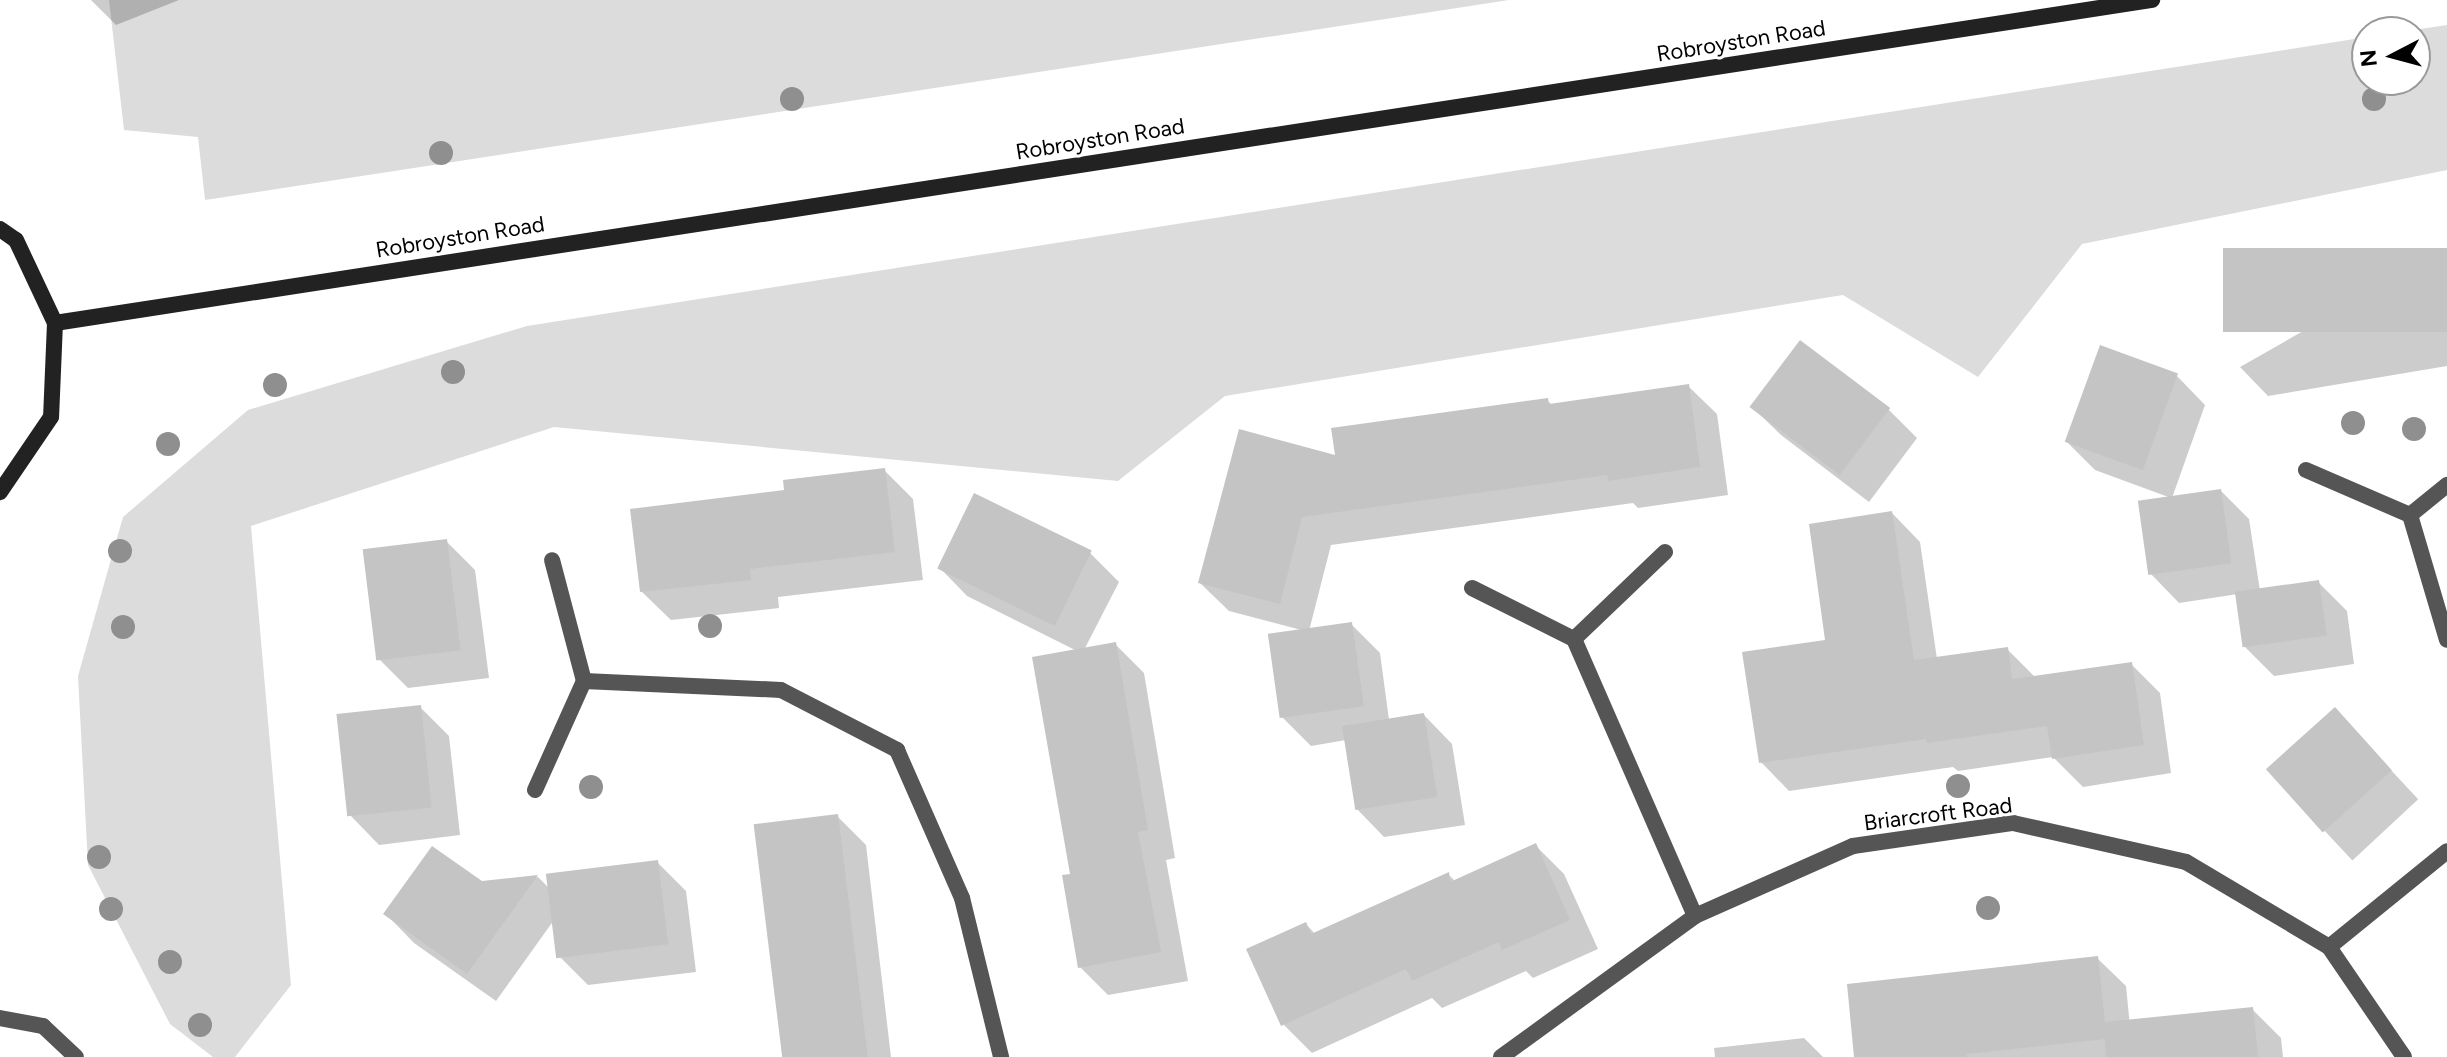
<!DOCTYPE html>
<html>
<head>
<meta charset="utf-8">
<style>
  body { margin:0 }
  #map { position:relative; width:2447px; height:1057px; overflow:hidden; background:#fff; font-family:Figtree,sans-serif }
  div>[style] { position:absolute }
  .green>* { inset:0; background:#dcdcdc }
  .shadow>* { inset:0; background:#0003; transform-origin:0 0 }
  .building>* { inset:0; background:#c4c4c4; transform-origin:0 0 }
  .minor>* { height:16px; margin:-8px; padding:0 8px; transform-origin:8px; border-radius:8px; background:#555 }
  .secondary>* { height:16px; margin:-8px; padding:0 8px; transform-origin:8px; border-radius:8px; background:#222 }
  .trees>* { width:24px; height:24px; margin:-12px; border-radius:50%; background:#8f8f8f }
  span { translate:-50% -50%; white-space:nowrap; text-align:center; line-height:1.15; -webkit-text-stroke:6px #fff; paint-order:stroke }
  .street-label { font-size:22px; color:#000 }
  .north { position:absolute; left:2351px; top:16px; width:80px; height:80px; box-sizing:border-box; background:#fff; border:2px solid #999; border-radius:50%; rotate:264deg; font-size:22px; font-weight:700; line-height:32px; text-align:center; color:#000 }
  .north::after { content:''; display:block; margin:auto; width:28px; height:36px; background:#000; clip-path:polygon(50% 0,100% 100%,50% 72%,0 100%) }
</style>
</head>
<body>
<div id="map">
  <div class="green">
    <i style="clip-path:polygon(109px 0,1509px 0,205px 200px,198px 137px,124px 130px)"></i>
    <i style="clip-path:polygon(2447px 25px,2447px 170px,2082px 244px,1978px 377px,1843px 295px,1225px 396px,1118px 481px,554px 427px,251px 526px,291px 985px,235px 1057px,213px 1057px,170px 1024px,88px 865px,78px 676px,123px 517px,248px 410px,527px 326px,2367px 37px,2367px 80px,2415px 80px,2415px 32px,2400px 32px)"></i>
  </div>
  <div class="shadow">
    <i style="clip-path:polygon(91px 0,179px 0,116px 25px)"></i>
    <i style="clip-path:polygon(2447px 249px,2447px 366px,2268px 396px,2240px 367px)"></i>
    <i style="clip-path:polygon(2177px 376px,2205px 405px,2172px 498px,2221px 491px,2249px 519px,2260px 591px,2318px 582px,2347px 611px,2354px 664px,2274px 676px,2245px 647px,2238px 594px,2179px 603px,2151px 574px,2171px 498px,2095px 470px,2066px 441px)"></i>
    <i style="clip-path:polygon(1688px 386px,1717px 414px,1728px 495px,1638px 508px,1633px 503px,1331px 545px,1309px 631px,1351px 624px,1380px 653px,1389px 720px,1424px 715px,1452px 744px,1465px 825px,1384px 837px,1356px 808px,1346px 740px,1311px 746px,1282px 717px,1305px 631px,1229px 611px,1200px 583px,1338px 458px,1547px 400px,1553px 406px)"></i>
    <i style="clip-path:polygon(1752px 407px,1888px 409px,1917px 438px,1869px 502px,1781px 435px)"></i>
    <i style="clip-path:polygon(884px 470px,913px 499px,923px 580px,778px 597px,779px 608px,671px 620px,642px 592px,786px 492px)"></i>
    <i style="clip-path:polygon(975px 495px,1090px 553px,1119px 582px,1084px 650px,1115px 644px,1144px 673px,1175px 858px,1166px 860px,1188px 981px,1108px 995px,1080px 967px,1072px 876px,1077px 651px,967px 596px,939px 567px)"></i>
    <i style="clip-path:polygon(1892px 513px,1920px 542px,1937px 659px,2007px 649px,2036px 678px,2131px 664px,2160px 693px,2171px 773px,2083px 787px,2053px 757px,1958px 771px,1953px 767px,1789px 791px,1761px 762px,1828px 642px)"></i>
    <i style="clip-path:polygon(446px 541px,475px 570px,489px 678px,408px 688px,379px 659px)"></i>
    <i style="clip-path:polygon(420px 707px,449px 736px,460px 835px,379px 845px,351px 816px)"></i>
    <i style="left:2335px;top:710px;width:122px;height:90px;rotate:47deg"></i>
    <i style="clip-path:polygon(837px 816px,866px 845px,891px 1057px,784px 1057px)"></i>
    <i style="clip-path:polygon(1536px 846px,1564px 874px,1598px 949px,1533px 978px,1526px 971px,1442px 1008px,1432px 998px,1312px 1053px,1283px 1024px,1306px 924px,1315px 934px,1448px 874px,1456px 882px)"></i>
    <i style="clip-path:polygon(657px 862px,686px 891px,696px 972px,588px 985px,559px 956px,554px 920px,496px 1001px,414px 943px,386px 914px,482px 884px,538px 877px,550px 889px)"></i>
    <i style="clip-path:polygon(2097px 958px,2126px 986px,2133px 1057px,1856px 1057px)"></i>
    <i style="clip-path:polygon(2252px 1009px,2281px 1038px,2283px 1057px,2157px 1057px)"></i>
    <i style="clip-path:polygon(1804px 1038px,1823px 1057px,1715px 1057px,1714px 1048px)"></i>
  </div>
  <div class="building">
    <i style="left:2447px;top:248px;width:84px;height:224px;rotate:90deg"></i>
    <i style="left:1800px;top:340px;width:113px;height:84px;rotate:37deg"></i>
    <i style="left:2100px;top:345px;width:83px;height:103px;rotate:20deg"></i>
    <i style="clip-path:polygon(1689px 384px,1700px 467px,1608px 481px,1607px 475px,1302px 517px,1280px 604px,1198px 583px,1239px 429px,1335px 455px,1331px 428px,1548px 398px,1549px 404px)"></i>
    <i style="clip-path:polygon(885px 468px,895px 552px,750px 569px,751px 580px,640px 592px,630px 509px,784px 490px,783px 480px)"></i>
    <i style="left:2221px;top:489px;width:75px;height:84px;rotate:82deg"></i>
    <i style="left:974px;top:493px;width:131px;height:84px;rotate:26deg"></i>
    <i style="clip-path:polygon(1892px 511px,1914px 660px,2008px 647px,2012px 679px,2132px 662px,2144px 745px,2052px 759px,2047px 726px,1927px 743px,1926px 739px,1759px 763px,1742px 652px,1825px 640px,1809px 524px)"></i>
    <i style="left:447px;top:539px;width:112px;height:85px;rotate:83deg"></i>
    <i style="left:2319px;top:580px;width:56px;height:85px;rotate:82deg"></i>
    <i style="left:1352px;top:622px;width:85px;height:85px;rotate:82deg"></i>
    <i style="clip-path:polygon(1116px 642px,1148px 830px,1138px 832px,1161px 952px,1078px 968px,1062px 875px,1070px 874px,1032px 657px)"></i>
    <i style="left:421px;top:705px;width:103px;height:85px;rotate:84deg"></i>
    <i style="left:2335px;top:707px;width:85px;height:93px;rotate:48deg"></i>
    <i style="left:1424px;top:713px;width:85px;height:83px;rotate:81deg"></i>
    <i style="left:838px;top:814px;width:245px;height:85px;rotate:83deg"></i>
    <i style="clip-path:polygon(1536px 843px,1570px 920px,1502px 950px,1499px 942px,1412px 981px,1406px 969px,1281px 1026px,1246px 949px,1306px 922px,1311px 934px,1449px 872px,1450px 882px)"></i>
    <i style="clip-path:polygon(432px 846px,482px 881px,538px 875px,467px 974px,383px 914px)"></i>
    <i style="left:658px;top:860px;width:85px;height:113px;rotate:83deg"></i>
    <i style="clip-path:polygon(2098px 956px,2105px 1022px,2253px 1007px,2258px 1057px,2106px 1057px,2105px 1039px,1967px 1054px,1967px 1057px,1854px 1057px,1847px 984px)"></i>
  </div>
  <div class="minor">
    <i style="left:2306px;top:470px;width:113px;rotate:23.4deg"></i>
    <i style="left:2410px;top:515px;width:48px;rotate:-39deg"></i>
    <i style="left:2410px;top:515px;width:130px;rotate:73.5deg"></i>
    <i style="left:1472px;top:588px;width:114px;rotate:26.6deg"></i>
    <i style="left:1574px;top:639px;width:126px;rotate:-43.7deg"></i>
    <i style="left:1574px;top:639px;width:302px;rotate:66.4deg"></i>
    <i style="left:584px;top:681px;width:197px;rotate:2.6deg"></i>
    <i style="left:781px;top:690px;width:131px;rotate:27.3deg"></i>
    <i style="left:897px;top:750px;width:162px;rotate:66.3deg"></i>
    <i style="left:962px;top:898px;width:164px;rotate:76.2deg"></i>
    <i style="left:535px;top:790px;width:120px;rotate:-65.8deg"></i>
    <i style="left:584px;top:681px;width:125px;rotate:-104.8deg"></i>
    <i style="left:2329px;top:947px;width:152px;rotate:-39.1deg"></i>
    <i style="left:0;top:1018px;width:44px;rotate:10.5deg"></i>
    <i style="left:43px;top:1026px;width:45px;rotate:43.2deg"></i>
    <i style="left:1501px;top:1057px;width:240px;rotate:-36deg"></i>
    <i style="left:1695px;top:916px;width:173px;rotate:-23.9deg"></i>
    <i style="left:1853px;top:846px;width:162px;rotate:-8.2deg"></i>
    <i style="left:2013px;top:823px;width:177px;rotate:12.7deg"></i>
    <i style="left:2186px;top:862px;width:166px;rotate:30.7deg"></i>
    <i style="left:2329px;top:947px;width:133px;rotate:55.7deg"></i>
  </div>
  <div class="secondary">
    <i style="left:0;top:229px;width:19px;rotate:35deg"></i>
    <i style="left:16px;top:240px;width:92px;rotate:64.8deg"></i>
    <i style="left:55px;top:323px;width:94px;rotate:92.4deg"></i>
    <i style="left:51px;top:417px;width:91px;rotate:124.2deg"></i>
    <i style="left:55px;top:323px;width:2122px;rotate:-8.76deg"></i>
  </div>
  <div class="trees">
    <i style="left:792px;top:99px"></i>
    <i style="left:2374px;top:99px"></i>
    <i style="left:441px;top:153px"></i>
    <i style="left:453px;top:372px"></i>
    <i style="left:275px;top:385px"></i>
    <i style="left:2353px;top:423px"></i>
    <i style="left:2414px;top:429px"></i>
    <i style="left:168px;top:444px"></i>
    <i style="left:120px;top:551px"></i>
    <i style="left:710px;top:626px"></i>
    <i style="left:123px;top:627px"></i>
    <i style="left:1958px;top:786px"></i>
    <i style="left:591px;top:787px"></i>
    <i style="left:99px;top:857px"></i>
    <i style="left:1988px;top:908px"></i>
    <i style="left:111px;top:909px"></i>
    <i style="left:170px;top:962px"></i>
    <i style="left:200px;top:1025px"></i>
  </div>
  <div class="street-label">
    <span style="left:1741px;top:41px;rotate:-9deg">Robroyston Road</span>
    <span style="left:1100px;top:139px;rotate:-9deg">Robroyston Road</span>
    <span style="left:460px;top:237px;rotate:-9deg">Robroyston Road</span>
    <span style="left:1938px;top:814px;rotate:-7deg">Briarcroft Road</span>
  </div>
  <div class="north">N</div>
</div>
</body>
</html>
